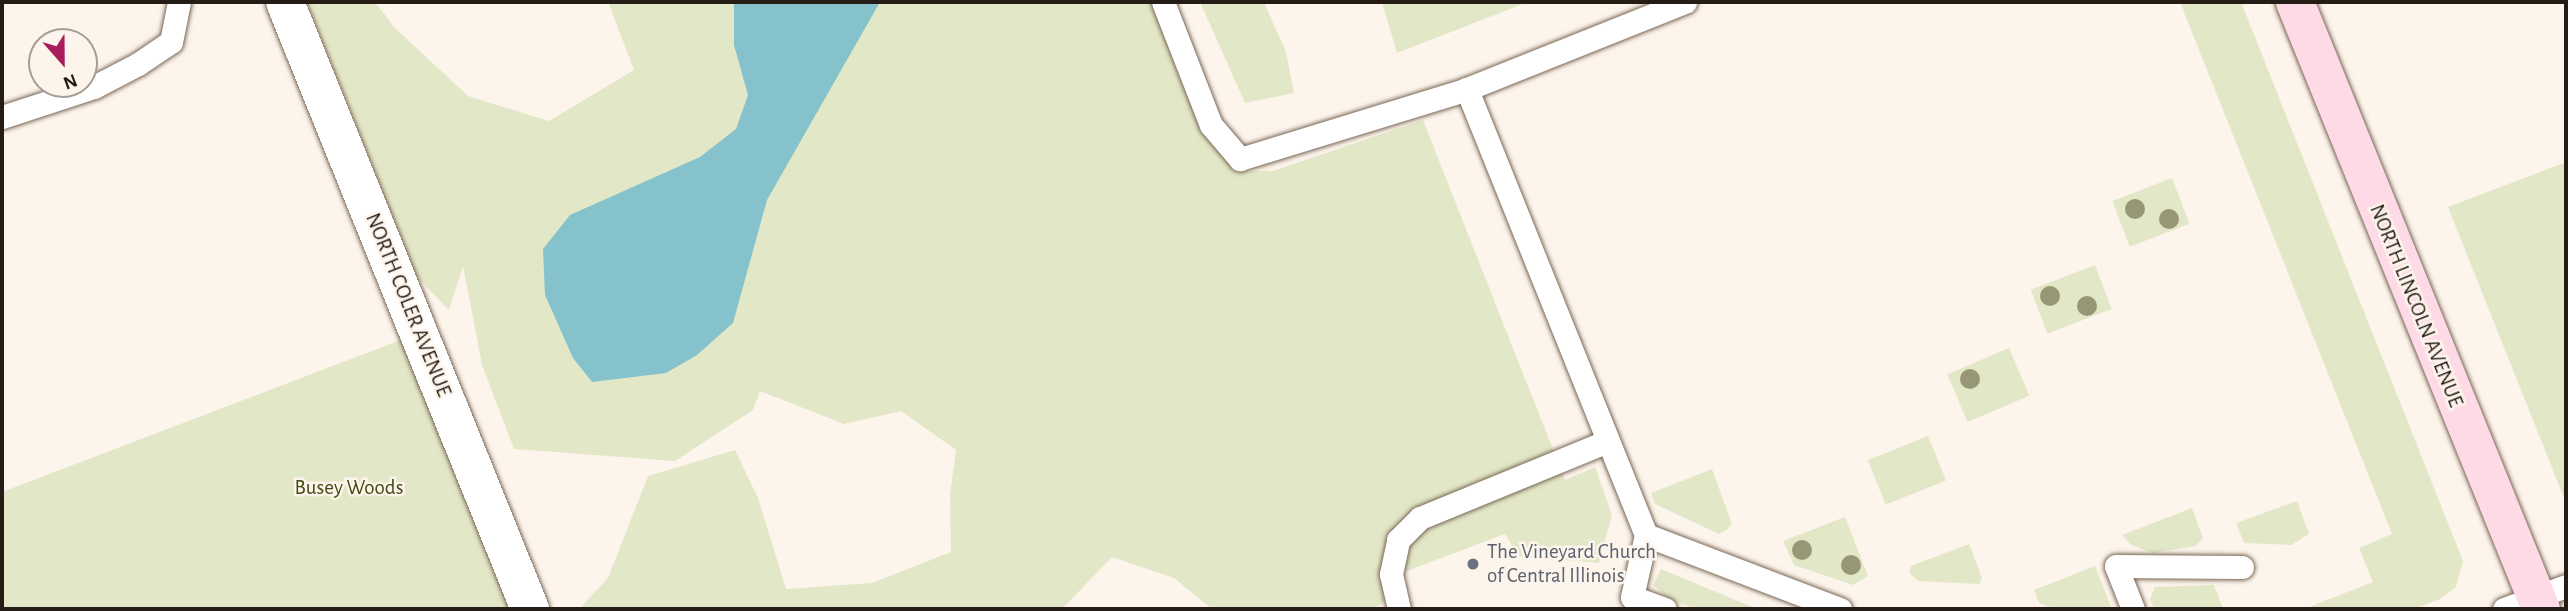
<!DOCTYPE html>
<html>
<head>
<meta charset="utf-8">
<style>
  body { margin:0 }
  #map { position:relative; width:2568px; height:611px; overflow:hidden; background:#fdf4ec; font-family:"Alegreya Sans",sans-serif }
  div>[style] { position:absolute }
  .green>* { inset:0; background:#e2e8c7; transform-origin:0 0 }
  .water>* { inset:0; background:#85c2cb }
  .roads { filter:drop-shadow(0 0 2px #796755) drop-shadow(0 0 2px #796755) }
  .service>* { height:23px; margin:-11.5px; padding:0 11.5px; transform-origin:11.5px; border-radius:11.5px; background:#fff }
  .minor>* { height:38px; margin:-19px; padding:0 19px; transform-origin:19px; border-radius:19px; background:#fff }
  .secondary>* { height:38px; margin:-19px; padding:0 19px; transform-origin:19px; border-radius:19px; background:#fddae6 }
  .trees>* { width:20px; height:20px; margin:-10px; border-radius:50%; background:#979675 }
  .dots>* { width:19px; height:19px; translate:-50% -50%; box-sizing:border-box; border:4px solid #fdf4ec; border-radius:50% }
  span { translate:-50% -50%; white-space:nowrap; text-align:center; line-height:1.15; -webkit-text-stroke:5px #fdf4ec; paint-order:stroke }
  .street-label { font-size:21px; color:#241c15 }
  .park-label { font-size:21px; color:#434a14 }
  .worship-label { font-size:21px; color:#5b616d }
  .left { translate:0 -50%; text-align:left }
  .frame { position:absolute; inset:0; border:4px solid #241c15; pointer-events:none }
  .north { position:absolute; left:28px; top:28px; width:70px; height:70px; box-sizing:border-box; background:#fdf4ec; border:2px solid #a69e96; border-radius:50%; rotate:159deg; font-size:19px; font-weight:700; line-height:28px; text-align:center; color:#241c15 }
  .north::after { content:''; display:block; margin:auto; width:24px; height:32px; background:#aa1d5d; clip-path:polygon(50% 0,100% 100%,50% 72%,0 100%) }
</style>
</head>
<body>
<div id="map">
  <div class="green">
    <i style="clip-path:polygon(307px 2px,375px 2px,395px 28px,468px 96px,549px 121px,634px 70px,608px 2px,1156px 2px,1207px 132px,1234px 171px,1273px 171px,1423px 120px,1565px 480px,1595px 467px,1612px 515px,1599px 563px,1518px 556px,1505px 534px,1404px 572px,1382px 604px,1371px 609px,1212px 609px,1174px 578px,1112px 557px,1062px 609px,579px 609px,608px 578px,648px 476px,735px 450px,758px 498px,786px 589px,872px 583px,951px 552px,950px 495px,956px 450px,901px 411px,844px 424px,760px 391px,753px 410px,675px 461px,514px 449px,482px 365px,463px 266px,449px 310px,417px 277px)"></i>
    <i style="clip-path:polygon(1200px 2px,1264px 2px,1286px 52px,1294px 93px,1245px 103px)"></i>
    <i style="clip-path:polygon(1382px 2px,1528px 2px,1397px 53px)"></i>
    <i style="clip-path:polygon(2180px 2px,2241px 2px,2463px 561px,2456px 587px,2440px 599px,2414px 609px,2304px 609px,2373px 582px,2359px 548px,2392px 534px)"></i>
    <i style="clip-path:polygon(2566px 162px,2566px 503px,2448px 207px)"></i>
    <i style="left:2172px;top:178px;width:49px;height:64px;rotate:69deg"></i>
    <i style="left:2095px;top:265px;width:47px;height:69px;rotate:69deg"></i>
    <i style="clip-path:polygon(419px 333px,530px 609px,2px 609px,2px 492px)"></i>
    <i style="left:2009px;top:348px;width:52px;height:67px;rotate:67deg"></i>
    <i style="left:1928px;top:436px;width:48px;height:65px;rotate:68deg"></i>
    <i style="clip-path:polygon(1712px 469px,1732px 524px,1727px 530px,1719px 534px,1655px 504px,1651px 493px)"></i>
    <i style="clip-path:polygon(2297px 501px,2309px 534px,2291px 545px,2244px 543px,2236px 523px)"></i>
    <i style="clip-path:polygon(2192px 508px,2203px 538px,2196px 546px,2153px 553px,2131px 545px,2122px 535px)"></i>
    <i style="clip-path:polygon(1845px 517px,1868px 576px,1853px 585px,1794px 565px,1783px 541px)"></i>
    <i style="clip-path:polygon(1969px 544px,1982px 578px,1979px 584px,1918px 581px,1909px 573px,1911px 566px)"></i>
    <i style="clip-path:polygon(2095px 566px,2112px 609px,2055px 609px,2039px 603px,2034px 590px)"></i>
    <i style="clip-path:polygon(1661px 569px,1757px 609px,1696px 609px,1670px 600px,1653px 585px)"></i>
    <i style="clip-path:polygon(2214px 585px,2223px 609px,2154px 609px,2150px 599px,2155px 587px)"></i>
  </div>
  <div class="water">
    <i style="clip-path:polygon(734px 2px,880px 2px,767px 200px,733px 323px,697px 355px,666px 373px,592px 382px,573px 358px,545px 295px,543px 249px,570px 215px,700px 157px,736px 129px,748px 95px,734px 45px)"></i>
  </div>
  <div class="roads">
    <div class="service">
      <i style="left:1163px;top:2px;width:132px;rotate:68.7deg"></i>
      <i style="left:1211px;top:125px;width:45px;rotate:49.5deg"></i>
      <i style="left:1240px;top:159px;width:238px;rotate:-17.1deg"></i>
      <i style="left:2px;top:117px;width:97px;rotate:-18.1deg"></i>
      <i style="left:94px;top:87px;width:50px;rotate:-27.6deg"></i>
      <i style="left:138px;top:64px;width:40px;rotate:-34deg"></i>
      <i style="left:171px;top:42px;width:41px;rotate:-78.7deg"></i>
      <i style="left:1646px;top:535px;width:208px;rotate:20.9deg"></i>
      <i style="left:1399px;top:609px;width:36px;rotate:-103deg"></i>
      <i style="left:1391px;top:574px;width:35px;rotate:-78deg"></i>
      <i style="left:1398px;top:540px;width:31px;rotate:-45deg"></i>
      <i style="left:1420px;top:518px;width:203px;rotate:-22.3deg"></i>
      <i style="left:1665px;top:609px;width:35px;rotate:-160deg"></i>
      <i style="left:1632px;top:597px;width:64px;rotate:-77.3deg"></i>
      <i style="left:1646px;top:535px;width:481px;rotate:-111.9deg"></i>
      <i style="left:1467px;top:89px;width:235px;rotate:-21.8deg"></i>
      <i style="left:2133px;top:609px;width:46px;rotate:-111.6deg"></i>
      <i style="left:2116px;top:566px;width:126px;rotate:0.5deg"></i>
      <i style="left:2504px;top:609px;width:66px;rotate:-20.4deg"></i>
    </div>
    <div class="minor">
      <i style="left:285px;top:2px;width:655px;rotate:68.02deg"></i>
    </div>
    <div class="secondary">
      <i style="left:2295px;top:2px;width:655px;rotate:67.94deg"></i>
    </div>
  </div>
  <div class="trees">
    <i style="left:2135px;top:209px"></i>
    <i style="left:2169px;top:219px"></i>
    <i style="left:2050px;top:296px"></i>
    <i style="left:2087px;top:306px"></i>
    <i style="left:1970px;top:379px"></i>
    <i style="left:1802px;top:550px"></i>
    <i style="left:1851px;top:565px"></i>
  </div>
  <div class="dots">
    <i style="left:1473px;top:564px;background:#6b7280"></i>
  </div>
  <div class="street-label">
    <span style="left:408px;top:305px;rotate:68deg">NORTH COLER AVENUE</span>
    <span style="left:2416px;top:306px;rotate:68deg">NORTH LINCOLN AVENUE</span>
  </div>
  <div class="park-label">
    <span style="left:349px;top:488px">Busey Woods</span>
  </div>
  <div class="worship-label">
    <span class="left" style="left:1487px;top:564px">The Vineyard Church<br>of Central Illinois</span>
  </div>
  <div class="frame"></div>
  <div class="north">N</div>
</div>
</body>
</html>
